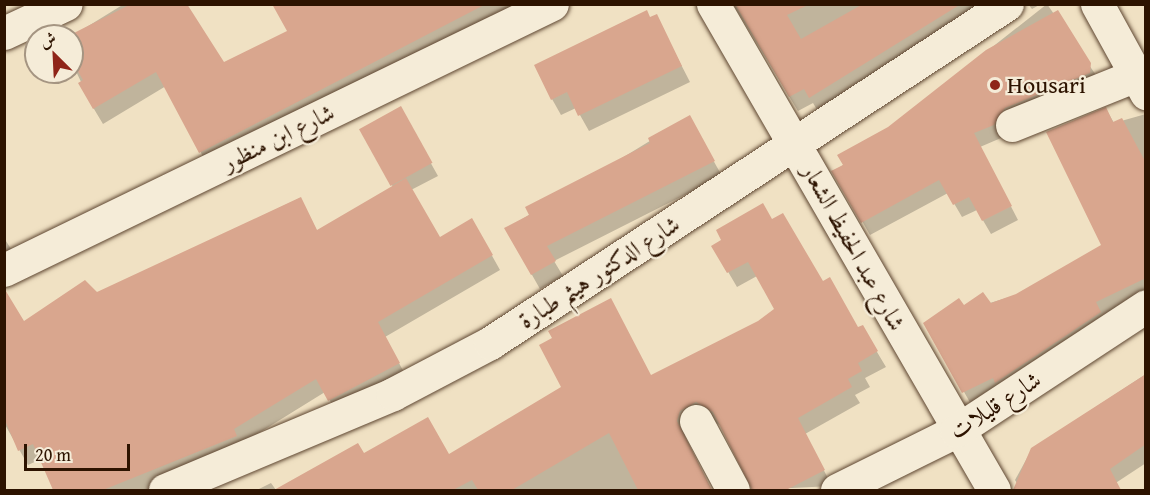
<!DOCTYPE html>
<html>
<head>
<meta charset="utf-8">
<style>
  body { margin:0 }
  #map { position:relative; width:1150px; height:495px; overflow:hidden; background:#f0e1c3; font-family:"Gentium Book Plus",Amiri,serif }
  div>[style] { position:absolute }
  .shadow>* { inset:0; background:#0003 }
  .building>* { inset:0; background:#d9a68e; transform-origin:0 0 }
  .roads { filter:drop-shadow(0 0 2px #5e4631) drop-shadow(0 0 2px #5e4631) }
  .street>* { height:33px; margin:-16.5px; padding:0 16.5px; transform-origin:16.5px; border-radius:16.5px; background:#f5ecd8 }
  .dots>* { width:16px; height:16px; translate:-50% -50%; box-sizing:border-box; border:3px solid #f5ecd8; border-radius:50% }
  span { translate:-50% -50%; white-space:nowrap; text-align:center; line-height:1.15; -webkit-text-stroke:4.5px #f5ecd8; paint-order:stroke }
  .poi-label { font-size:24px; color:#2d1300 }
  .left { translate:0 -50%; text-align:left }
  .street-label { font-size:24px; color:#2d1300 }
  .frame { position:absolute; inset:0; border:6px solid #2d1300; pointer-events:none }
  .north { position:absolute; left:24px; top:24px; width:60px; height:60px; box-sizing:border-box; background:#f5ecd8; border:2px solid #a59582; border-radius:50%; rotate:336deg; font-size:16px; font-weight:700; line-height:24px; text-align:center; color:#2d1300 }
  .north::after { content:''; display:block; margin:auto; width:21px; height:27px; background:#8f2418; clip-path:polygon(50% 0,100% 100%,50% 72%,0 100%) }
  .scale { position:absolute; left:24px; top:444px; width:106px; height:27px; box-sizing:border-box; border:3px solid #2d1300; border-top:0; padding-left:8px; font-size:18px; line-height:21px; white-space:nowrap; color:#2d1300; -webkit-text-stroke:4px #f5ecd8; paint-order:stroke }
</style>
</head>
<body>
<div id="map">
  <div class="shadow">
    <i style="clip-path:polygon(124px 4px,186px 4px,223px 64px,289px 32px,273px 4px,527px 4px,209px 168px,166px 86px,103px 124px,94px 109px,72px 63px,72px 36px)"></i>
    <i style="clip-path:polygon(733px 4px,1002px 4px,822px 118px,813px 103px,798px 111px)"></i>
    <i style="clip-path:polygon(1028px 4px,1041px 4px,1032px 9px)"></i>
    <i style="clip-path:polygon(1047px 4px,1098px 78px,1012px 121px,1001px 138px,980px 147px,1018px 220px,991px 234px,977px 210px,962px 217px,948px 193px,870px 235px,834px 172px)"></i>
    <i style="clip-path:polygon(656px 16px,690px 82px,589px 131px,576px 108px,561px 115px,552px 99px)"></i>
    <i style="clip-path:polygon(400px 108px,438px 176px,411px 190px,440px 239px,472px 220px,500px 270px,385px 337px,407px 378px,338px 415px,325px 392px,241px 444px,244px 450px,148px 490px,54px 490px,41px 459px,28px 465px,4px 423px,4px 316px,24px 322px,96px 294px,300px 198px,317px 231px,393px 187px,361px 129px)"></i>
    <i style="clip-path:polygon(1106px 109px,1114px 123px,1146px 114px,1146px 297px,972px 406px,925px 323px,1016px 295px,1103px 246px)"></i>
    <i style="clip-path:polygon(689px 117px,722px 176px,554px 261px,563px 276px,540px 289px,506px 229px)"></i>
    <i style="clip-path:polygon(772px 221px,858px 329px,862px 327px,886px 367px,865px 378px,870px 387px,855px 395px,860px 403px,805px 434px,832px 486px,753px 490px,721px 426px,707px 417px,695px 420px,685px 436px,711px 490px,277px 490px,358px 445px,364px 455px,449px 456px,651px 376px,759px 322px,776px 309px,757px 276px,737px 287px,713px 246px)"></i>
    <i style="clip-path:polygon(4px 238px,13px 252px,4px 259px)"></i>
    <i style="clip-path:polygon(1146px 374px,1146px 463px,1105px 490px,1021px 490px,1015px 480px,1032px 449px)"></i>
    <i style="clip-path:polygon(271px 483px,276px 490px,257px 490px)"></i>
  </div>
  <div class="building">
    <i style="clip-path:polygon(131px 4px,187px 4px,224px 62px,287px 31px,272px 4px,486px 4px,199px 153px,156px 72px,93px 109px,78px 83px,83px 80px,72px 61px,72px 34px)"></i>
    <i style="clip-path:polygon(735px 4px,810px 4px,787px 15px,801px 39px,863px 4px,961px 4px,809px 98px,804px 89px,789px 97px)"></i>
    <i style="clip-path:polygon(647px 10px,650px 17px,657px 14px,682px 66px,578px 116px,567px 92px,551px 100px,534px 65px)"></i>
    <i style="clip-path:polygon(1058px 10px,1091px 63px,1090px 73px,1005px 108px,994px 125px,974px 133px,1012px 206px,982px 221px,969px 197px,953px 205px,939px 180px,861px 223px,831px 171px,843px 165px,837px 155px,888px 127px,986px 50px)"></i>
    <i style="left:401px;top:106px;width:65px;height:48px;rotate:61deg"></i>
    <i style="clip-path:polygon(1106px 107px,1113px 122px,1122px 118px,1146px 163px,1146px 278px,1096px 302px,1101px 312px,995px 383px,993px 378px,962px 393px,923px 323px,959px 298px,964px 305px,983px 292px,991px 303px,1016px 294px,1101px 245px,1046px 132px)"></i>
    <i style="clip-path:polygon(690px 115px,715px 161px,547px 246px,556px 261px,531px 275px,504px 228px,529px 215px,525px 207px,650px 143px,648px 138px)"></i>
    <i style="clip-path:polygon(406px 178px,440px 237px,472px 218px,493px 255px,378px 322px,400px 363px,328px 401px,316px 379px,234px 429px,237px 436px,103px 490px,53px 490px,33px 444px,18px 451px,4px 418px,4px 288px,24px 321px,85px 280px,97px 292px,301px 197px,317px 230px)"></i>
    <i style="clip-path:polygon(763px 203px,772px 219px,783px 213px,823px 281px,830px 277px,858px 327px,863px 325px,878px 351px,858px 363px,862px 371px,848px 379px,852px 387px,798px 418px,825px 470px,786px 490px,752px 490px,713px 412px,696px 402px,680px 411px,677px 421px,712px 490px,638px 490px,609px 433px,512px 490px,478px 490px,472px 480px,453px 490px,274px 490px,358px 443px,364px 453px,428px 417px,449px 454px,561px 387px,539px 345px,552px 338px,548px 331px,611px 298px,651px 375px,758px 321px,774px 309px,748px 262px,727px 273px,711px 246px,721px 240px,716px 230px)"></i>
    <i style="clip-path:polygon(1146px 374px,1146px 444px,1110px 469px,1121px 490px,1013px 490px,1031px 448px)"></i>
  </div>
  <div class="roads">
    <div class="street">
      <i style="left:713px;top:4px;width:561px;rotate:59.96deg"></i>
      <i style="left:1097px;top:4px;width:102px;rotate:61.2deg"></i>
      <i style="left:4px;top:33px;width:68px;rotate:-25.1deg"></i>
      <i style="left:1012px;top:125px;width:144px;rotate:-21.9deg"></i>
      <i style="left:4px;top:270px;width:609px;rotate:-25.89deg"></i>
      <i style="left:696px;top:421px;width:78px;rotate:61.8deg"></i>
      <i style="left:165px;top:490px;width:247px;rotate:-22.8deg"></i>
      <i style="left:393px;top:394px;width:110px;rotate:-27.7deg"></i>
      <i style="left:490px;top:343px;width:618px;rotate:-33.25deg"></i>
      <i style="left:837px;top:490px;width:133px;rotate:-26.4deg"></i>
      <i style="left:956px;top:431px;width:227px;rotate:-33.3deg"></i>
    </div>
  </div>
  <div class="dots">
    <i style="left:995px;top:85px;background:#8f2418"></i>
  </div>
  <div class="poi-label">
    <span class="left" style="left:1007px;top:85px">Housari</span>
  </div>
  <div class="street-label">
    <span style="left:278px;top:137px;rotate:-26deg">شارع ابن منظور</span>
    <span style="left:854px;top:247px;rotate:61deg">شارع عبد الحفيظ الشعار</span>
    <span style="left:599px;top:272px;rotate:-33deg">شارع الدكتور هيثم طبارة</span>
    <span style="left:995px;top:405px;rotate:-33deg">شارع قليلات</span>
  </div>
  <div class="frame"></div>
  <div class="north">ش</div>
  <div class="scale">20 m</div>
</div>
</body>
</html>
